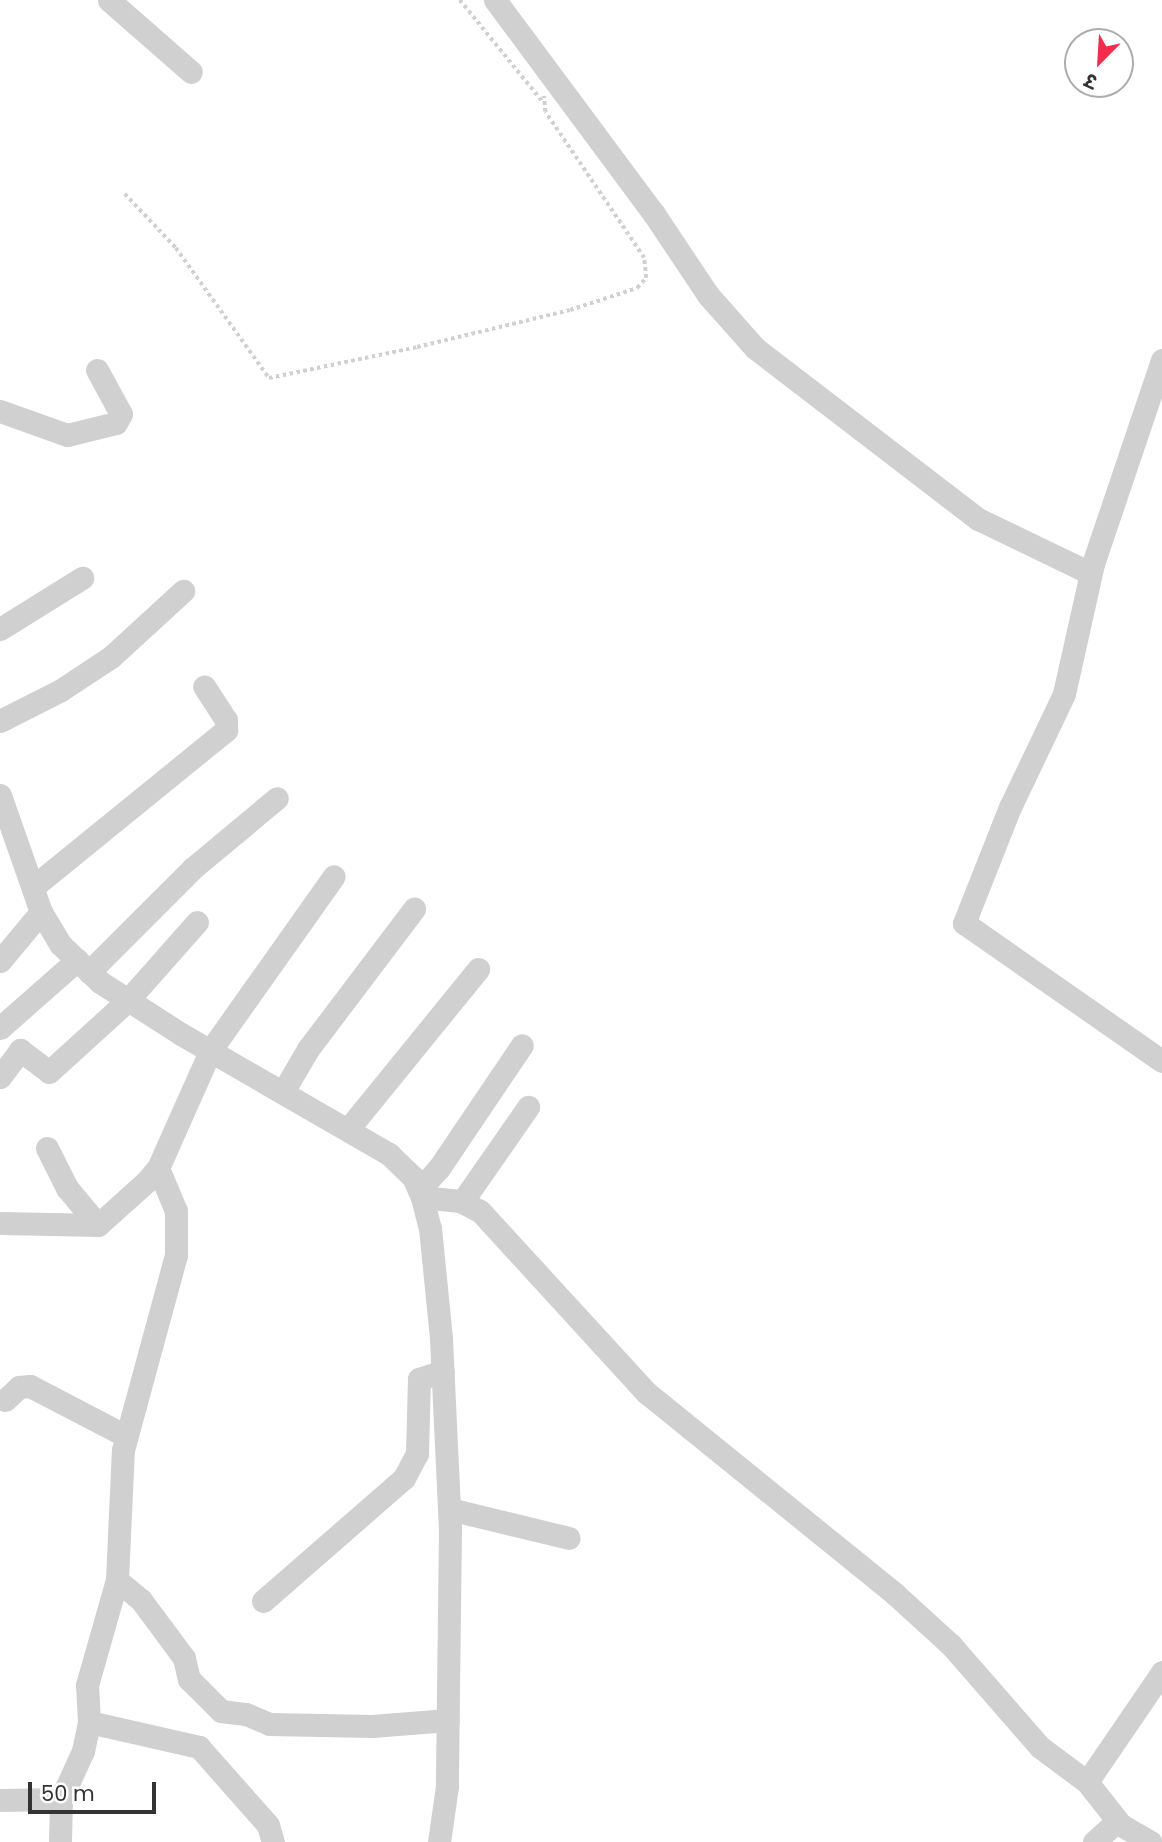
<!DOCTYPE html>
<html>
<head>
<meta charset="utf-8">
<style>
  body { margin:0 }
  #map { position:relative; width:1162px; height:1842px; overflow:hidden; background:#fff; font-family:Poppins,"Noto Sans Devanagari",sans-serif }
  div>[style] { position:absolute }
  .path>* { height:3.5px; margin-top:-1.75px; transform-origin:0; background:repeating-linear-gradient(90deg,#d0d0d0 0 3.5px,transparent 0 7px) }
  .minor>* { height:23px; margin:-11.5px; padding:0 11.5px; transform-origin:11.5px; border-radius:11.5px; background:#d0d0d0 }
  span { translate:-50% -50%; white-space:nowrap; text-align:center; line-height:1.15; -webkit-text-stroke:7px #fff; paint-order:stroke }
  .north { position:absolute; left:1064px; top:28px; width:70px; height:70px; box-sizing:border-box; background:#fff; border:2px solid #adadad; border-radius:50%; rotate:204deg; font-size:19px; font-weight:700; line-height:28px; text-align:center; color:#333 }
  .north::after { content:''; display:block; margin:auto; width:24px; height:32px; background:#f22c4c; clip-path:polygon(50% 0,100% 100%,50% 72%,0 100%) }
  .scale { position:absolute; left:28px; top:1782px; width:128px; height:32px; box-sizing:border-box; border:4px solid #333; border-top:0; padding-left:9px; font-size:21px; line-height:24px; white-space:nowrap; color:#333; -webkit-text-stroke:5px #fff; paint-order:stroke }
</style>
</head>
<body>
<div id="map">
  <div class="path">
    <i style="left:460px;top:0;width:130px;rotate:50.9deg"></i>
    <i style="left:125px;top:194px;width:74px;rotate:46.6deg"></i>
    <i style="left:176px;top:248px;width:160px;rotate:54.4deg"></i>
    <i style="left:269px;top:378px;width:151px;rotate:-11.8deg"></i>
    <i style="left:417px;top:347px;width:157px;rotate:-13.6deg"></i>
    <i style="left:570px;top:310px;width:71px;rotate:-18.2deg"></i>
    <i style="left:637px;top:288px;width:13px;rotate:-48deg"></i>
    <i style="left:646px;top:278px;width:20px;rotate:-96deg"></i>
    <i style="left:644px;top:258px;width:176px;rotate:-124.1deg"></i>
    <i style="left:545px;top:112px;width:16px;rotate:-94deg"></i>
  </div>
  <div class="minor">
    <i style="left:109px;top:0;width:109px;rotate:41.3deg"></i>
    <i style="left:495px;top:0;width:267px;rotate:53.4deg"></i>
    <i style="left:654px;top:214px;width:97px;rotate:56.3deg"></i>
    <i style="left:708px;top:295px;width:71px;rotate:48.4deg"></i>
    <i style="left:755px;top:348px;width:281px;rotate:37.5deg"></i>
    <i style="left:978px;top:519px;width:124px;rotate:25.7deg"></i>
    <i style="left:1162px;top:360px;width:215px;rotate:108.7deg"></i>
    <i style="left:1093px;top:564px;width:133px;rotate:102.6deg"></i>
    <i style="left:1064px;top:694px;width:125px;rotate:115.5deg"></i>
    <i style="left:1010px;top:807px;width:125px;rotate:111.6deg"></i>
    <i style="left:964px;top:923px;width:241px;rotate:34.9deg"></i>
    <i style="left:0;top:411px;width:71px;rotate:19.7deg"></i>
    <i style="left:67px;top:435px;width:50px;rotate:-13.8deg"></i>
    <i style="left:116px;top:423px;width:10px;rotate:-61deg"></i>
    <i style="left:121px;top:414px;width:50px;rotate:-118.6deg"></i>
    <i style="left:0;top:629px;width:97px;rotate:-31.9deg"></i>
    <i style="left:0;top:721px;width:68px;rotate:-26.9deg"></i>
    <i style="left:61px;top:690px;width:60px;rotate:-33.4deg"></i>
    <i style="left:111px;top:657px;width:98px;rotate:-42.5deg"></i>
    <i style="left:0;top:795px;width:124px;rotate:70.7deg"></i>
    <i style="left:41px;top:912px;width:37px;rotate:59deg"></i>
    <i style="left:60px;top:944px;width:55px;rotate:43.5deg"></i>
    <i style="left:100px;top:982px;width:96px;rotate:32.7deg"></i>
    <i style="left:181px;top:1034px;width:240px;rotate:30deg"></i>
    <i style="left:389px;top:1154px;width:33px;rotate:44deg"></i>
    <i style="left:413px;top:1177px;width:22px;rotate:66deg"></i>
    <i style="left:422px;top:1197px;width:32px;rotate:76deg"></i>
    <i style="left:430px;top:1228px;width:112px;rotate:84.3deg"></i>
    <i style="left:441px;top:1339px;width:190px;rotate:87.3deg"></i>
    <i style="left:450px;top:1529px;width:257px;rotate:90.7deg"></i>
    <i style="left:447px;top:1786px;width:57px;rotate:98.1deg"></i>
    <i style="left:33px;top:887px;width:249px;rotate:-39.1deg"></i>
    <i style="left:226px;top:730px;width:10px;rotate:-90deg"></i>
    <i style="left:226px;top:720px;width:40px;rotate:-122.9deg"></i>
    <i style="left:0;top:961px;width:64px;rotate:-50.1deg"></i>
    <i style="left:89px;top:972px;width:147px;rotate:-45deg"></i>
    <i style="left:193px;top:868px;width:109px;rotate:-39.8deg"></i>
    <i style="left:0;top:1028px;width:103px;rotate:-41.4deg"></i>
    <i style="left:0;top:1077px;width:34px;rotate:-53deg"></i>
    <i style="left:20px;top:1050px;width:36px;rotate:37deg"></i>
    <i style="left:49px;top:1072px;width:107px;rotate:-42.3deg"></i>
    <i style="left:128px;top:1000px;width:104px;rotate:-48.5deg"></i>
    <i style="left:283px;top:1092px;width:50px;rotate:-59.8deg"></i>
    <i style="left:308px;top:1049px;width:176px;rotate:-52.9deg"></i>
    <i style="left:349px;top:1128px;width:205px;rotate:-50.9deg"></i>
    <i style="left:47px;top:1148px;width:45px;rotate:63.4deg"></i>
    <i style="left:67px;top:1188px;width:48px;rotate:50deg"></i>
    <i style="left:419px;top:1190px;width:30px;rotate:-48deg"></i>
    <i style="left:439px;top:1168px;width:148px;rotate:-56deg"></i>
    <i style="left:422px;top:1197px;width:38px;rotate:6deg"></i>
    <i style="left:460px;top:1201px;width:22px;rotate:27deg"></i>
    <i style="left:480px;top:1211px;width:247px;rotate:47.5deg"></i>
    <i style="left:647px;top:1393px;width:319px;rotate:39deg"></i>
    <i style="left:895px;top:1594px;width:76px;rotate:42.3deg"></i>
    <i style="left:951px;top:1645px;width:135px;rotate:48.9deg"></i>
    <i style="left:1040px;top:1747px;width:59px;rotate:36.7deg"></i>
    <i style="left:1087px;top:1782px;width:55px;rotate:51.7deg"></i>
    <i style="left:1121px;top:1825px;width:34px;rotate:30deg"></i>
    <i style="left:462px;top:1202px;width:116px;rotate:-55.2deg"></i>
    <i style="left:0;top:1223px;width:98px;rotate:1.2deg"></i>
    <i style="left:98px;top:1225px;width:66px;rotate:-41.9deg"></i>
    <i style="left:147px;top:1181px;width:17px;rotate:-50deg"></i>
    <i style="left:158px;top:1168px;width:128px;rotate:-66deg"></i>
    <i style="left:210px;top:1051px;width:214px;rotate:-54.7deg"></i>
    <i style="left:5px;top:1400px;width:19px;rotate:-43deg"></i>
    <i style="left:19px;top:1387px;width:11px;rotate:-5deg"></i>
    <i style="left:30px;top:1386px;width:108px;rotate:27.5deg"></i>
    <i style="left:449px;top:1509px;width:123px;rotate:13.6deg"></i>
    <i style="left:117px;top:1580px;width:31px;rotate:40deg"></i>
    <i style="left:141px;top:1600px;width:72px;rotate:53.4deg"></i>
    <i style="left:184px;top:1658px;width:22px;rotate:77deg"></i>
    <i style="left:189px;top:1679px;width:45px;rotate:45deg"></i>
    <i style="left:221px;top:1711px;width:25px;rotate:7deg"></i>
    <i style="left:246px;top:1714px;width:25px;rotate:23deg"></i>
    <i style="left:269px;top:1724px;width:103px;rotate:1.1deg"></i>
    <i style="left:372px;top:1726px;width:76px;rotate:-4.5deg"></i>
    <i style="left:263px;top:1601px;width:187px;rotate:-41.1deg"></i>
    <i style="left:404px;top:1478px;width:27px;rotate:-62deg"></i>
    <i style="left:417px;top:1454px;width:75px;rotate:-88.5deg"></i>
    <i style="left:419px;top:1379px;width:25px;rotate:-18deg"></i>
    <i style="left:89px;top:1722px;width:113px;rotate:12.8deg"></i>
    <i style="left:199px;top:1747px;width:104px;rotate:48.5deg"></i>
    <i style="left:268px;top:1825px;width:18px;rotate:74deg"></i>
    <i style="left:1087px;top:1782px;width:133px;rotate:-55.7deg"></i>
    <i style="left:0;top:1800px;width:61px;rotate:-0.9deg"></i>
    <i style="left:60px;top:1842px;width:43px;rotate:-88.7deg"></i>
    <i style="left:61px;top:1799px;width:53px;rotate:-65.4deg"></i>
    <i style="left:83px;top:1751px;width:30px;rotate:-78deg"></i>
    <i style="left:89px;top:1722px;width:37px;rotate:-93deg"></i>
    <i style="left:87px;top:1685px;width:109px;rotate:-74.1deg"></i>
    <i style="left:117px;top:1580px;width:130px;rotate:-87.4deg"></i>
    <i style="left:123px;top:1450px;width:202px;rotate:-74.8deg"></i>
    <i style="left:176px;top:1255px;width:44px;rotate:-90deg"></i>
    <i style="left:176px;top:1211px;width:47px;rotate:-112.7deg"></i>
    <i style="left:1094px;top:1842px;width:31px;rotate:-42deg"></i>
  </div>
  <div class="north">उ</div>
  <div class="scale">50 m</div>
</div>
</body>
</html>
